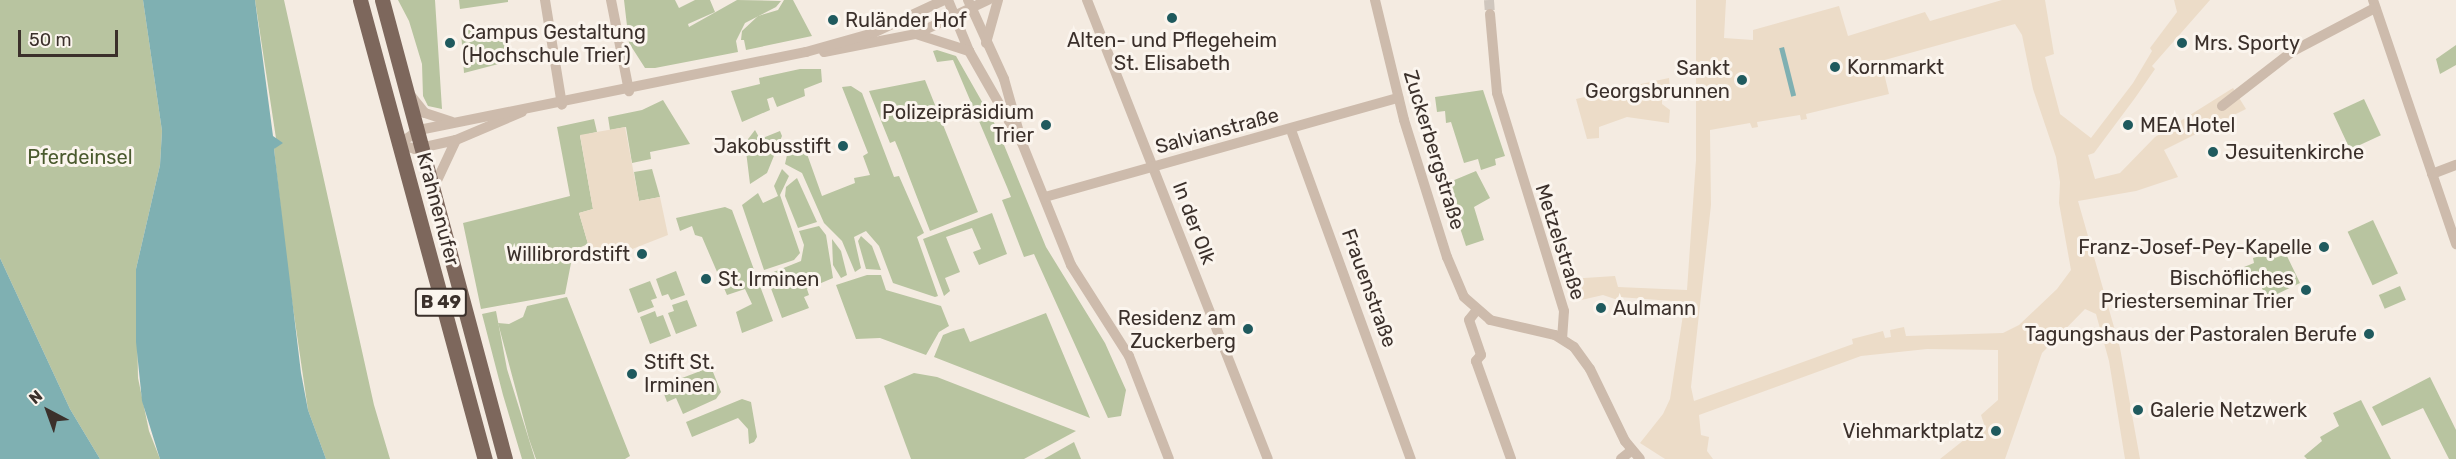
<!DOCTYPE html>
<html>
<head>
<meta charset="utf-8">
<style>
  body { margin:0 }
  #map { position:relative; width:2456px; height:459px; overflow:hidden; background:#f4ebe1; font-family:Rubik,sans-serif }
  div>[style] { position:absolute }
  .green>* { inset:0; background:#b8c4a0; transform-origin:0 0 }
  .plaza>* { inset:0; background:#ecdcc8 }
  .water>* { inset:0; background:#7fb0b2; transform-origin:0 0 }
  .street-tunnel>* { height:10px; margin-top:-5px; transform-origin:0; background:repeating-linear-gradient(90deg,#cfc6bd 0 10px,transparent 0 15px) }
  .street>* { height:10px; margin:-5px; padding:0 5px; transform-origin:5px; border-radius:5px; background:#cdbbac }
  .primary>* { height:15px; margin:-7.5px; padding:0 7.5px; transform-origin:7.5px; border-radius:7.5px; background:#7d675c }
  .dots>* { width:16px; height:16px; translate:-50% -50%; box-sizing:border-box; border:3px solid #fbf5ee; border-radius:50% }
  span { translate:-50% -50%; white-space:nowrap; text-align:center; line-height:1.15; -webkit-text-stroke:6px #fbf5ee; paint-order:stroke }
  .shield-label span { padding:2px 4px; background:#fbf5ee; border:2px solid; border-radius:4px; -webkit-text-stroke-width:0 }
  .shield-label { font-size:18px; color:#3b302b; font-weight:700 }
  .poi-label { font-size:20px; color:#3b302b }
  .left { translate:0 -50%; text-align:left }
  .right { translate:-100% -50%; text-align:right }
  .street-label { font-size:20px; color:#3b302b }
  .park-label { font-size:20px; color:#4a5a2e }
  .north { position:absolute; left:18px; top:381px; width:60px; height:60px; -webkit-text-stroke:4px #fbf5ee; paint-order:stroke; rotate:319deg; font-size:16px; font-weight:700; line-height:24px; text-align:center; color:#3b302b }
  .north::after { content:''; display:block; margin:auto; width:21px; height:27px; background:#3b302b; clip-path:polygon(50% 0,100% 100%,50% 72%,0 100%) }
  .scale { position:absolute; left:18px; top:30px; width:100px; height:27px; box-sizing:border-box; border:3px solid #3b302b; border-top:0; padding-left:8px; font-size:18px; line-height:21px; white-space:nowrap; color:#3b302b; -webkit-text-stroke:4px #fbf5ee; paint-order:stroke }
</style>
</head>
<body>
<div id="map">
  <div class="green">
    <i style="clip-path:polygon(0 0,143px 0,162px 131px,160px 165px,136px 269px,138px 378px,149px 431px,160px 459px,100px 459px,70px 409px,0 258px)"></i>
    <i style="clip-path:polygon(255px 0,284px 0,374px 405px,390px 459px,326px 459px,308px 410px,287px 267px,274px 149px,277px 145px)"></i>
    <i style="clip-path:polygon(398px 0,435px 0,442px 109px,428px 106px,423px 96px,422px 64px,409px 21px)"></i>
    <i style="clip-path:polygon(459px 0,508px 0,508px 2px,460px 9px)"></i>
    <i style="clip-path:polygon(624px 0,675px 0,679px 8px,695px 0,710px 0,715px 12px,688px 24px,689px 27px,737px 0,781px 1px,776px 7px,745px 23px,736px 41px,738px 52px,655px 68px,645px 68px,629px 43px)"></i>
    <i style="clip-path:polygon(784px 0,793px 0,812px 36px,746px 50px,744px 40px,741px 40px,742px 31px,758px 16px,778px 10px)"></i>
    <i style="clip-path:polygon(508px 26px,510px 61px,464px 73px,461px 31px)"></i>
    <i style="clip-path:polygon(2456px 45px,2456px 65px,2440px 74px,2436px 59px)"></i>
    <i style="clip-path:polygon(937px 50px,956px 56px,997px 128px,1046px 247px,1105px 343px,1126px 390px,1121px 416px,1108px 418px,1034px 254px,1024px 257px,1002px 200px,1011px 197px,1007px 187px,953px 60px,937px 62px,933px 51px)"></i>
    <i style="clip-path:polygon(800px 69px,821px 69px,822px 82px,804px 89px,805px 96px,777px 107px,773px 97px,767px 99px,770px 110px,742px 122px,731px 91px,760px 84px,759px 78px)"></i>
    <i style="clip-path:polygon(925px 80px,978px 212px,930px 231px,900px 153px,895px 141px,890px 143px,869px 91px)"></i>
    <i style="clip-path:polygon(851px 86px,862px 93px,894px 177px,899px 176px,924px 233px,917px 237px,938px 296px,935px 297px,893px 283px,879px 246px,866px 231px,854px 237px,861px 268px,855px 272px,842px 241px,824px 223px,802px 173px,785px 164px,789px 146px,802px 140px,822px 196px,855px 183px,854px 178px,870px 175px,863px 156px,868px 153px,842px 87px)"></i>
    <i style="clip-path:polygon(1483px 90px,1505px 156px,1495px 159px,1496px 165px,1481px 170px,1478px 159px,1464px 163px,1451px 122px,1446px 123px,1445px 111px,1437px 112px,1435px 97px)"></i>
    <i style="left:2364px;top:99px;width:40px;height:34px;rotate:65deg"></i>
    <i style="clip-path:polygon(663px 100px,690px 144px,650px 152px,651px 159px,632px 163px,626px 127px,610px 130px,608px 117px,642px 110px)"></i>
    <i style="clip-path:polygon(594px 119px,597px 132px,580px 136px,593px 209px,579px 213px,588px 244px,567px 253px,571px 263px,565px 294px,481px 309px,463px 223px,570px 196px,557px 127px)"></i>
    <i style="clip-path:polygon(755px 130px,760px 139px,780px 131px,782px 136px,767px 173px,750px 184px,745px 143px)"></i>
    <i style="clip-path:polygon(652px 169px,660px 197px,639px 201px,634px 172px)"></i>
    <i style="clip-path:polygon(782px 169px,789px 176px,780px 195px,800px 253px,794px 260px,764px 270px,742px 205px,758px 193px,763px 203px,778px 196px,774px 186px)"></i>
    <i style="clip-path:polygon(1476px 171px,1490px 198px,1474px 207px,1484px 240px,1466px 246px,1455px 213px,1447px 215px,1436px 178px,1445px 175px,1452px 181px)"></i>
    <i style="clip-path:polygon(797px 178px,817px 222px,798px 228px,785px 196px,786px 187px)"></i>
    <i style="clip-path:polygon(725px 207px,732px 210px,773px 321px,742px 333px,736px 312px,752px 304px,745px 289px,727px 295px,702px 237px,695px 235px,692px 226px,680px 231px,676px 218px)"></i>
    <i style="clip-path:polygon(992px 213px,1007px 254px,979px 265px,973px 252px,981px 249px,972px 228px,946px 237px,960px 272px,945px 278px,950px 291px,944px 296px,923px 239px)"></i>
    <i style="left:2373px;top:220px;width:59px;height:28px;rotate:65deg"></i>
    <i style="clip-path:polygon(819px 226px,826px 235px,833px 278px,807px 289px,809px 295px,804px 297px,809px 308px,782px 318px,766px 275px,801px 261px,804px 245px,799px 231px)"></i>
    <i style="clip-path:polygon(861px 236px,872px 246px,881px 270px,866px 269px,858px 241px)"></i>
    <i style="clip-path:polygon(832px 239px,841px 251px,847px 275px,841px 278px,833px 265px)"></i>
    <i style="clip-path:polygon(2272px 253px,2275px 258px,2286px 254px,2300px 283px,2267px 299px,2259px 282px,2250px 283px,2244px 267px,2254px 263px,2253px 258px)"></i>
    <i style="clip-path:polygon(676px 271px,685px 295px,671px 300px,668px 294px,662px 296px,656px 279px)"></i>
    <i style="clip-path:polygon(867px 275px,881px 275px,886px 290px,941px 306px,949px 326px,939px 332px,926px 355px,880px 338px,856px 339px,836px 285px)"></i>
    <i style="clip-path:polygon(650px 281px,657px 298px,651px 300px,654px 307px,638px 313px,629px 289px)"></i>
    <i style="left:2400px;top:286px;width:15px;height:23px;rotate:67deg"></i>
    <i style="clip-path:polygon(567px 297px,630px 456px,625px 459px,536px 459px,529px 439px,498px 323px,509px 324px,523px 317px,527px 306px)"></i>
    <i style="clip-path:polygon(687px 300px,697px 326px,676px 334px,668px 313px,674px 311px,672px 305px)"></i>
    <i style="clip-path:polygon(496px 311px,507px 369px,535px 459px,522px 459px,503px 395px,482px 314px)"></i>
    <i style="clip-path:polygon(655px 311px,657px 317px,663px 315px,671px 336px,650px 344px,640px 317px)"></i>
    <i style="clip-path:polygon(1046px 313px,1090px 418px,934px 357px,943px 335px,953px 331px,964px 328px,970px 342px)"></i>
    <i style="clip-path:polygon(711px 367px,721px 392px,716px 399px,683px 414px,676px 398px,667px 402px,661px 386px)"></i>
    <i style="clip-path:polygon(914px 373px,937px 377px,1076px 431px,1024px 459px,911px 459px,884px 386px)"></i>
    <i style="clip-path:polygon(2430px 377px,2456px 430px,2456px 459px,2449px 459px,2423px 408px,2382px 426px,2372px 407px)"></i>
    <i style="clip-path:polygon(742px 399px,751px 402px,757px 437px,754px 442px,749px 444px,748px 429px,738px 418px,692px 437px,686px 422px)"></i>
    <i style="clip-path:polygon(2361px 400px,2391px 459px,2307px 459px,2304px 456px,2322px 441px,2320px 437px,2339px 426px,2333px 413px)"></i>
    <i style="clip-path:polygon(1074px 442px,1081px 459px,1044px 459px)"></i>
  </div>
  <div class="plaza">
    <i style="clip-path:polygon(evenodd,1696px 0,1726px 0,1724px 38px,1753px 40px,1753px 30px,1839px 6px,1848px 36px,1925px 12px,1930px 21px,2002px 0,2045px 0,2054px 54px,2045px 57px,2060px 114px,2091px 138px,2133px 83px,2152px 51px,2150px 48px,2177px 12px,2174px 0,2210px 0,2152px 66px,2155px 69px,2135px 98px,2094px 153px,2088px 155px,2095px 179px,2120px 173px,2155px 137px,2233px 88px,2246px 109px,2164px 150px,2178px 177px,2136px 191px,2078px 201px,2120px 348px,2140px 459px,2125px 459px,2109px 361px,2096px 314px,2085px 309px,2042px 353px,2005px 459px,1940px 459px,1984px 424px,1981px 415px,1998px 400px,1998px 350px,1927px 349px,1861px 356px,1699px 415px,1701px 435px,1709px 437px,1707px 451px,1713px 459px,1665px 459px,1640px 443px,1663px 414px,1670px 399px,1685px 302px,1619px 297px,1618px 300px,1603px 295px,1577px 301px,1569px 279px,1615px 276px,1618px 287px,1687px 290px,1696px 160px,1696px 0,2015px 24px,2022px 35px,2033px 89px,2056px 157px,2060px 182px,2059px 203px,2071px 270px,2057px 289px,2019px 325px,2003px 333px,1906px 336px,1904px 327px,1890px 330px,1891px 337px,1885px 338px,1883px 331px,1852px 339px,1853px 344px,1694px 401px,1691px 387px,1711px 205px,1710px 130px,1750px 123px,1752px 128px,1758px 127px,1757px 122px,1800px 115px,1801px 120px,1807px 119px,1806px 114px,1889px 94px,1881px 61px,2015px 24px)"></i>
    <i style="clip-path:polygon(1669px 78px,1670px 89px,1662px 95px,1662px 104px,1670px 110px,1669px 123px,1627px 117px,1599px 127px,1599px 138px,1587px 139px,1576px 99px,1619px 89px,1622px 93px,1627px 87px)"></i>
    <i style="clip-path:polygon(625px 127px,639px 201px,660px 197px,668px 235px,594px 264px,579px 213px,593px 209px,580px 135px)"></i>
  </div>
  <div class="water">
    <i style="clip-path:polygon(143px 0,255px 0,273px 136px,283px 143px,274px 149px,301px 373px,308px 410px,326px 459px,160px 459px,159px 456px,142px 401px,136px 342px,136px 269px,160px 165px,162px 131px)"></i>
    <i style="left:1784px;top:47px;width:50px;height:5px;rotate:76deg"></i>
    <i style="clip-path:polygon(0 258px,70px 409px,100px 459px,0 459px)"></i>
  </div>
  <div class="street-tunnel">
    <i style="left:1489px;top:0;width:14px;rotate:86deg"></i>
  </div>
  <div class="street">
    <i style="left:545px;top:0;width:106px;rotate:80.8deg"></i>
    <i style="left:611px;top:0;width:93px;rotate:78.8deg"></i>
    <i style="left:948px;top:0;width:55px;rotate:67.6deg"></i>
    <i style="left:969px;top:51px;width:97px;rotate:60.3deg"></i>
    <i style="left:968px;top:0;width:87px;rotate:65.5deg"></i>
    <i style="left:1004px;top:79px;width:66px;rotate:74.3deg"></i>
    <i style="left:1022px;top:143px;width:131px;rotate:68.1deg"></i>
    <i style="left:1071px;top:265px;width:108px;rotate:57.5deg"></i>
    <i style="left:1129px;top:356px;width:110px;rotate:68.8deg"></i>
    <i style="left:1087px;top:0;width:493px;rotate:68.5deg"></i>
    <i style="left:1375px;top:0;width:123px;rotate:76.4deg"></i>
    <i style="left:1404px;top:120px;width:144px;rotate:72.6deg"></i>
    <i style="left:1447px;top:257px;width:43px;rotate:67deg"></i>
    <i style="left:1464px;top:297px;width:35px;rotate:41deg"></i>
    <i style="left:1490px;top:320px;width:67px;rotate:13deg"></i>
    <i style="left:1555px;top:335px;width:22px;rotate:32deg"></i>
    <i style="left:1574px;top:347px;width:27px;rotate:54deg"></i>
    <i style="left:1590px;top:369px;width:80px;rotate:64.1deg"></i>
    <i style="left:1625px;top:441px;width:23px;rotate:50deg"></i>
    <i style="left:2373px;top:0;width:258px;rotate:71.2deg"></i>
    <i style="left:1490px;top:14px;width:79px;rotate:84.9deg"></i>
    <i style="left:1497px;top:93px;width:228px;rotate:72.9deg"></i>
    <i style="left:1564px;top:311px;width:27px;rotate:94deg"></i>
    <i style="left:916px;top:34px;width:56px;rotate:17.8deg"></i>
    <i style="left:986px;top:43px;width:45px;rotate:-74.4deg"></i>
    <i style="left:824px;top:52px;width:94px;rotate:-11.1deg"></i>
    <i style="left:916px;top:34px;width:80px;rotate:-25.3deg"></i>
    <i style="left:411px;top:96px;width:22px;rotate:51deg"></i>
    <i style="left:425px;top:113px;width:28px;rotate:18deg"></i>
    <i style="left:2222px;top:106px;width:90px;rotate:-37.8deg"></i>
    <i style="left:2293px;top:51px;width:93px;rotate:-27.7deg"></i>
    <i style="left:522px;top:112px;width:72px;rotate:157deg"></i>
    <i style="left:456px;top:140px;width:42px;rotate:167.6deg"></i>
    <i style="left:415px;top:149px;width:17px;rotate:-163deg"></i>
    <i style="left:399px;top:144px;width:24px;rotate:-35deg"></i>
    <i style="left:419px;top:130px;width:395px;rotate:-11.4deg"></i>
    <i style="left:806px;top:52px;width:70px;rotate:-15.8deg"></i>
    <i style="left:873px;top:33px;width:78px;rotate:-24.9deg"></i>
    <i style="left:1291px;top:130px;width:350px;rotate:70deg"></i>
    <i style="left:2432px;top:174px;width:26px;rotate:-21deg"></i>
    <i style="left:434px;top:187px;width:52px;rotate:-64.9deg"></i>
    <i style="left:1045px;top:197px;width:367px;rotate:-15.7deg"></i>
    <i style="left:1476px;top:311px;width:11px;rotate:128deg"></i>
    <i style="left:1469px;top:320px;width:37px;rotate:71deg"></i>
    <i style="left:1481px;top:355px;width:8px;rotate:130deg"></i>
    <i style="left:1476px;top:361px;width:104px;rotate:70.3deg"></i>
    <i style="left:1621px;top:459px;width:14px;rotate:-39deg"></i>
  </div>
  <div class="primary">
    <i style="left:360px;top:0;width:476px;rotate:74.8deg"></i>
    <i style="left:382px;top:0;width:475px;rotate:75deg"></i>
  </div>
  <div class="dots">
    <i style="left:1172px;top:18px;background:#1f5a5e"></i>
    <i style="left:833px;top:20px;background:#1f5a5e"></i>
    <i style="left:450px;top:43px;background:#1f5a5e"></i>
    <i style="left:2182px;top:43px;background:#1f5a5e"></i>
    <i style="left:1835px;top:67px;background:#1f5a5e"></i>
    <i style="left:1742px;top:80px;background:#1f5a5e"></i>
    <i style="left:1046px;top:125px;background:#1f5a5e"></i>
    <i style="left:2128px;top:125px;background:#1f5a5e"></i>
    <i style="left:843px;top:146px;background:#1f5a5e"></i>
    <i style="left:2213px;top:152px;background:#1f5a5e"></i>
    <i style="left:2324px;top:247px;background:#1f5a5e"></i>
    <i style="left:642px;top:254px;background:#1f5a5e"></i>
    <i style="left:706px;top:279px;background:#1f5a5e"></i>
    <i style="left:2306px;top:290px;background:#1f5a5e"></i>
    <i style="left:1601px;top:308px;background:#1f5a5e"></i>
    <i style="left:1248px;top:329px;background:#1f5a5e"></i>
    <i style="left:2369px;top:334px;background:#1f5a5e"></i>
    <i style="left:632px;top:374px;background:#1f5a5e"></i>
    <i style="left:2138px;top:410px;background:#1f5a5e"></i>
    <i style="left:1996px;top:431px;background:#1f5a5e"></i>
  </div>
  <div class="shield-label">
    <span style="left:441px;top:302px">B 49</span>
  </div>
  <div class="poi-label">
    <span class="left" style="left:845px;top:20px">Ruländer Hof</span>
    <span class="left" style="left:462px;top:44px">Campus Gestaltung<br>(Hochschule Trier)</span>
    <span style="left:1172px;top:52px">Alten- und Pflegeheim<br>St. Elisabeth</span>
    <span class="left" style="left:2194px;top:43px">Mrs. Sporty</span>
    <span class="left" style="left:1847px;top:67px">Kornmarkt</span>
    <span class="right" style="left:1730px;top:80px">Sankt<br>Georgsbrunnen</span>
    <span class="right" style="left:1034px;top:124px">Polizeipräsidium<br>Trier</span>
    <span class="left" style="left:2140px;top:125px">MEA Hotel</span>
    <span class="right" style="left:831px;top:146px">Jakobusstift</span>
    <span class="left" style="left:2225px;top:152px">Jesuitenkirche</span>
    <span class="right" style="left:2312px;top:247px">Franz-Josef-Pey-Kapelle</span>
    <span class="right" style="left:630px;top:254px">Willibrordstift</span>
    <span class="right" style="left:2294px;top:290px">Bischöfliches<br>Priesterseminar Trier</span>
    <span class="left" style="left:718px;top:279px">St. Irminen</span>
    <span class="left" style="left:1613px;top:308px">Aulmann</span>
    <span class="right" style="left:1236px;top:330px">Residenz am<br>Zuckerberg</span>
    <span class="right" style="left:2357px;top:334px">Tagungshaus der Pastoralen Berufe</span>
    <span class="left" style="left:644px;top:374px">Stift St.<br>Irminen</span>
    <span class="left" style="left:2150px;top:410px">Galerie Netzwerk</span>
    <span class="right" style="left:1984px;top:431px">Viehmarktplatz</span>
  </div>
  <div class="street-label">
    <span style="left:1217px;top:131px;rotate:-15deg">Salvianstraße</span>
    <span style="left:1434px;top:150px;rotate:73deg">Zuckerbergstraße</span>
    <span style="left:438px;top:209px;rotate:75deg">Krahnenufer</span>
    <span style="left:1194px;top:223px;rotate:69deg">In der Olk</span>
    <span style="left:1560px;top:242px;rotate:72deg">Metzelstraße</span>
    <span style="left:1369px;top:288px;rotate:70deg">Frauenstraße</span>
  </div>
  <div class="park-label">
    <span style="left:80px;top:157px">Pferdeinsel</span>
  </div>
  <div class="north">N</div>
  <div class="scale">50 m</div>
</div>
</body>
</html>
